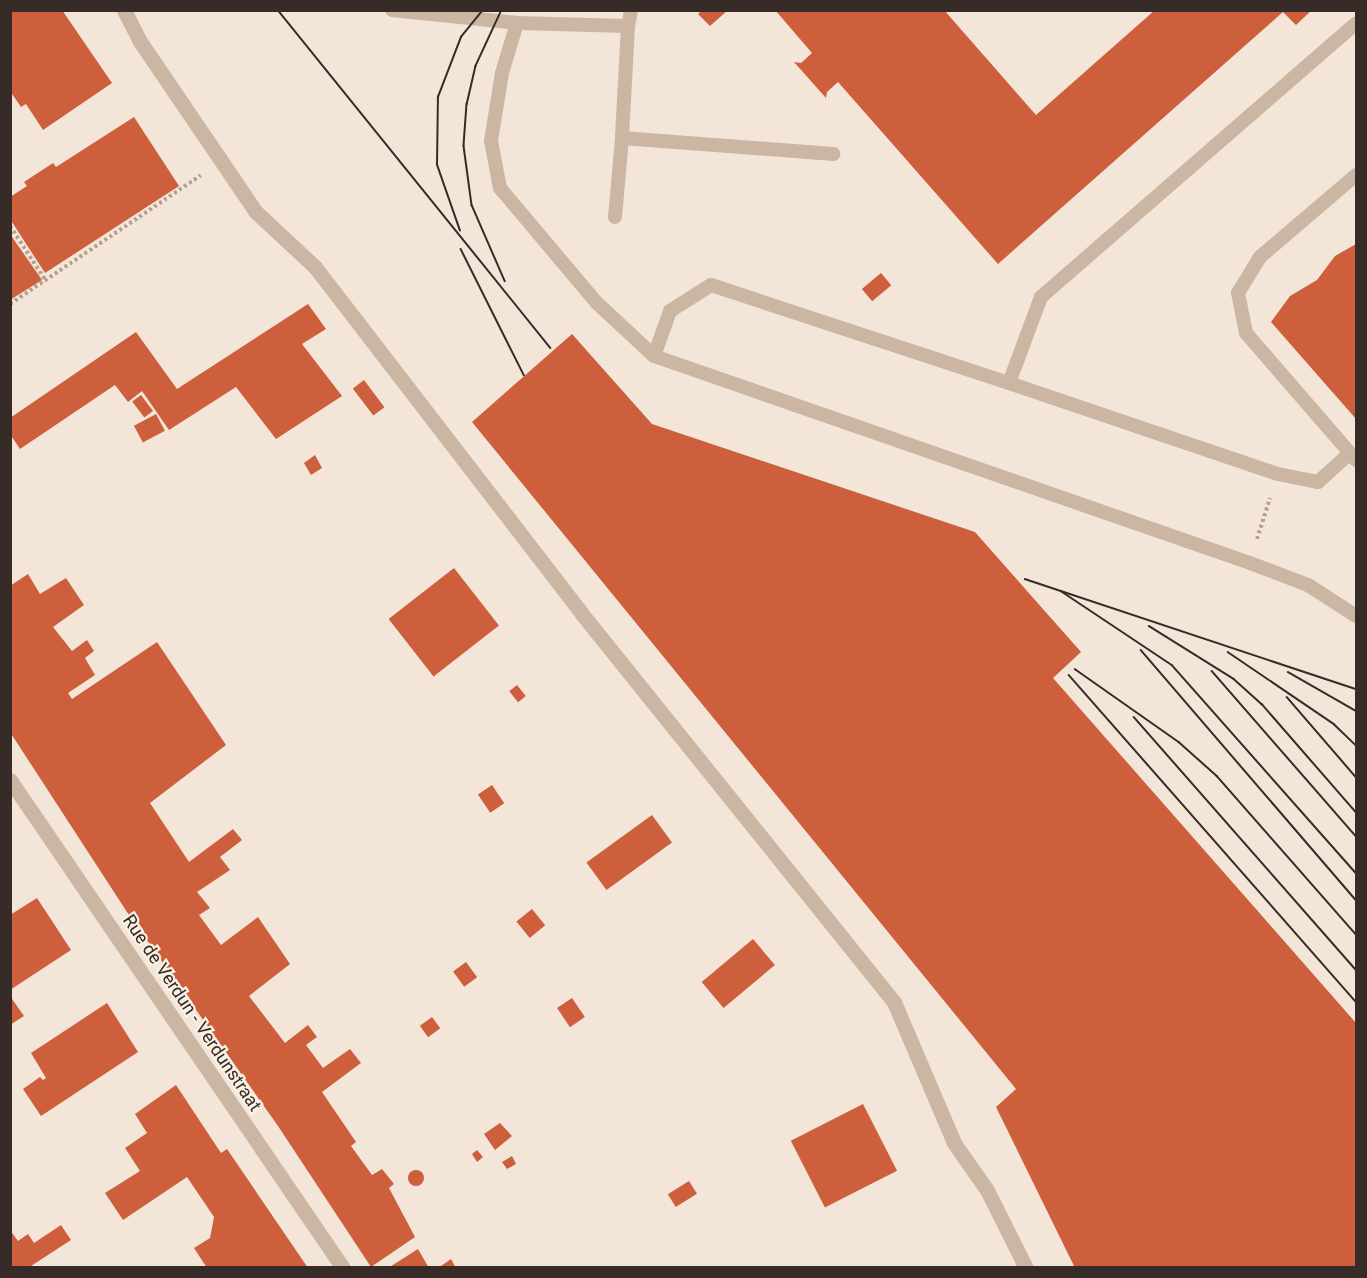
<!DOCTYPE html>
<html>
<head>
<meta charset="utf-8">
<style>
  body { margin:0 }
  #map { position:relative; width:1367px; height:1278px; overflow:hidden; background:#f3e6d9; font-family:Roboto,sans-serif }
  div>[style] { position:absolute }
  .building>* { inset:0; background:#cd5f3c; transform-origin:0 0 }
  .round { border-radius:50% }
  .path>* { height:4px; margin-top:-2px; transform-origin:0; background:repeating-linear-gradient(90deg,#b7a08e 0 3px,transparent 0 6px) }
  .service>* { height:14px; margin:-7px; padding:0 7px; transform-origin:7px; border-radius:7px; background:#cbb6a4 }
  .minor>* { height:15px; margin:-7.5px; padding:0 7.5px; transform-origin:7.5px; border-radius:7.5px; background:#cbb6a4 }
  .tram>* { height:1.5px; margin:-0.75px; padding:0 0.75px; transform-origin:0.75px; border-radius:0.75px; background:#362b26 }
  span { translate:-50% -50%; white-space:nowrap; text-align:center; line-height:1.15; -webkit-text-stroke:4.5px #faf1e5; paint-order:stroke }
  .street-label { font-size:18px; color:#362b26 }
  .frame { position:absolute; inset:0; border:12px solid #362b26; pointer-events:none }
</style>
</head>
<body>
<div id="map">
  <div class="building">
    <i style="clip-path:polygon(10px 10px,62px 10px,112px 83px,43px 130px,26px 104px,21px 107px,10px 91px)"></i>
    <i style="clip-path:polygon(702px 10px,728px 10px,710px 26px,698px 14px)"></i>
    <i style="clip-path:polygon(775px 10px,944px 10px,1036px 115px,1155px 10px,1312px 10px,1296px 25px,1283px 12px,998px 264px,838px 82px,827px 92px,826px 98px,794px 62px,801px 63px,812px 53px)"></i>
    <i style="clip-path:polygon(134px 117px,179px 186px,45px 273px,10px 219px,10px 197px,27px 186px,24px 182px,53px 163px,56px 167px)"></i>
    <i style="clip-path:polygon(10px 234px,42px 280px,10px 300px)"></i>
    <i style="clip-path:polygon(1356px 244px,1356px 419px,1271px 322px,1290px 296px,1317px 280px,1335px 256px)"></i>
    <i style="left:881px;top:273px;width:16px;height:25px;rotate:50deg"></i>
    <i style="clip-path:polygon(308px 304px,326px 329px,302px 344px,342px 396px,276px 439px,236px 387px,169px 430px,142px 391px,128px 402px,115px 385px,20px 449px,10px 434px,10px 418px,136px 332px,177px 389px)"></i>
    <i style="clip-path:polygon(572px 334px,652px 424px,975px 532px,1081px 652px,1053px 678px,1356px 1023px,1356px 1268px,1075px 1268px,996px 1107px,1016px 1089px,472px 422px)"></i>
    <i style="left:364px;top:380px;width:34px;height:14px;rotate:53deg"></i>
    <i style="left:141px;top:395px;width:20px;height:11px;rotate:53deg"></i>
    <i style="left:156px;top:414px;width:19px;height:25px;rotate:62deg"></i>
    <i style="clip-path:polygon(315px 455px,322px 468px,311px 475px,304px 463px)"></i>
    <i style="left:454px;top:568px;width:73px;height:83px;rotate:52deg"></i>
    <i style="clip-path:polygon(28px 574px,40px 594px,66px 578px,84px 605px,53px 627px,72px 651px,87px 640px,94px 651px,85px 658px,95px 675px,68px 693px,72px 699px,157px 642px,226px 745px,150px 803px,189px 862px,233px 829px,242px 840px,220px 857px,230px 870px,197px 892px,210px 908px,199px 915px,221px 945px,258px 917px,290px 964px,249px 996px,285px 1043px,308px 1025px,317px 1037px,306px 1045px,323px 1068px,350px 1049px,361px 1063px,322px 1092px,356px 1142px,351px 1146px,372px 1175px,382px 1169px,394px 1184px,389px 1188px,415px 1237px,371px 1267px,278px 1126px,127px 912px,10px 732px,10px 586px)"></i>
    <i style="left:517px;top:685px;width:14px;height:10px;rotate:51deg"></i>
    <i style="left:492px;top:785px;width:22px;height:17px;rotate:56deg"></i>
    <i style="left:652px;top:815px;width:34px;height:81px;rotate:54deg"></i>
    <i style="clip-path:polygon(37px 898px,71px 950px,10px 990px,10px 915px)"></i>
    <i style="left:532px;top:909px;width:21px;height:20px;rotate:51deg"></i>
    <i style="left:753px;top:939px;width:34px;height:67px;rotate:50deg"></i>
    <i style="left:466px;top:962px;width:19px;height:16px;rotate:54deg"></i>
    <i style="clip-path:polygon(10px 996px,24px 1016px,10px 1025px)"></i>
    <i style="left:572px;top:998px;width:23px;height:18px;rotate:56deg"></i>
    <i style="clip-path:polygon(107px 1003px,138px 1052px,41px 1116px,23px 1089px,40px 1077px,43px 1080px,46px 1078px,31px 1053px)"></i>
    <i style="left:432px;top:1017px;width:14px;height:15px;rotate:54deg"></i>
    <i style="clip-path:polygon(176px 1085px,221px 1153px,227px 1149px,308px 1268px,207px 1268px,194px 1248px,210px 1238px,214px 1217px,187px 1177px,123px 1220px,105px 1193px,140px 1171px,125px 1148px,147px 1133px,135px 1114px)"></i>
    <i style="left:863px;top:1104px;width:75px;height:81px;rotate:63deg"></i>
    <i style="clip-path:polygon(500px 1123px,512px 1136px,495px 1150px,484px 1134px)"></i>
    <i style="clip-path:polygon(477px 1150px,483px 1157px,477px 1162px,472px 1154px)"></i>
    <i style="clip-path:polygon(512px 1156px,516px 1164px,507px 1169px,502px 1162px)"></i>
    <i class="round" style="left:408px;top:1170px;width:16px;height:16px"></i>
    <i style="left:689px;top:1181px;width:15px;height:25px;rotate:58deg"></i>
    <i style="clip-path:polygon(61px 1225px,71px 1240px,28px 1268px,10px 1268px,10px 1230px,18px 1241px,28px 1234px,34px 1243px)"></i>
    <i style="clip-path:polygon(418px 1249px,429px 1268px,388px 1268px)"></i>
    <i style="clip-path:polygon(451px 1259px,456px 1268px,438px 1268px)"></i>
  </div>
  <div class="path">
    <i style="left:10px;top:226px;width:66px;rotate:56.8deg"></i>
    <i style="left:10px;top:304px;width:230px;rotate:-34deg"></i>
    <i style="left:1257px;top:539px;width:43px;rotate:-72.4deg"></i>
  </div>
  <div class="service">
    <i style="left:392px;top:10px;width:126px;rotate:5.9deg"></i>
    <i style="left:517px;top:23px;width:111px;rotate:1.5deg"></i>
    <i style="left:628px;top:26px;width:16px;rotate:-79deg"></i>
    <i style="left:517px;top:23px;width:52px;rotate:106.7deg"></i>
    <i style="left:502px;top:73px;width:69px;rotate:99.2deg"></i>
    <i style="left:491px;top:141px;width:48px;rotate:79.2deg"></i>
    <i style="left:500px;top:188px;width:150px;rotate:49.9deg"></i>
    <i style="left:597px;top:303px;width:78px;rotate:42.9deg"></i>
    <i style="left:654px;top:356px;width:631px;rotate:19.15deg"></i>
    <i style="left:1250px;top:563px;width:62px;rotate:20.8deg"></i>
    <i style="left:1308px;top:585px;width:57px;rotate:32.9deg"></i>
    <i style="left:628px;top:26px;width:112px;rotate:93.1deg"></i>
    <i style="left:622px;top:138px;width:212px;rotate:4.3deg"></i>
    <i style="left:1356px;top:175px;width:126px;rotate:139.5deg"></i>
    <i style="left:1260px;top:257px;width:42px;rotate:121.4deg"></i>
    <i style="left:1238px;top:293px;width:41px;rotate:78.7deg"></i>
    <i style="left:1246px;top:333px;width:168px;rotate:49.1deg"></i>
    <i style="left:615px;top:217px;width:79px;rotate:-84.9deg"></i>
    <i style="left:654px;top:356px;width:48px;rotate:-70.4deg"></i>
    <i style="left:670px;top:311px;width:49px;rotate:-32.4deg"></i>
    <i style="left:711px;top:285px;width:314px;rotate:18.2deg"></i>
    <i style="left:1009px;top:383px;width:92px;rotate:-69.6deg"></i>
    <i style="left:1041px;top:297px;width:417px;rotate:-41deg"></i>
    <i style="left:1009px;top:383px;width:284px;rotate:18.7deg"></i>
    <i style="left:1278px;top:474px;width:41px;rotate:11.3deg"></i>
    <i style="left:1318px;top:482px;width:43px;rotate:-42.2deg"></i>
  </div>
  <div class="minor">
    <i style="left:124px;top:10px;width:34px;rotate:63deg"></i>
    <i style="left:139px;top:40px;width:208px;rotate:55.8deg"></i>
    <i style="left:256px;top:212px;width:81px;rotate:43deg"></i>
    <i style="left:315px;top:267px;width:438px;rotate:52.4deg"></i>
    <i style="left:582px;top:614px;width:498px;rotate:51.2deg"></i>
    <i style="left:894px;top:1002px;width:153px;rotate:66.9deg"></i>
    <i style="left:954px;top:1143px;width:57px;rotate:54.9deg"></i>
    <i style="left:987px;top:1190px;width:87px;rotate:63.4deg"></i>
    <i style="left:10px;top:780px;width:591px;rotate:55.69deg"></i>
  </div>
  <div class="tram">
    <i style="left:278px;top:10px;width:434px;rotate:51.1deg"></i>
    <i style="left:502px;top:10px;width:62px;rotate:114.9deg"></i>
    <i style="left:476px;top:66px;width:39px;rotate:103deg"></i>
    <i style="left:467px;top:104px;width:42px;rotate:94.1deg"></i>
    <i style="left:464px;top:146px;width:60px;rotate:82.3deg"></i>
    <i style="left:472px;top:205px;width:83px;rotate:66.5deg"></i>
    <i style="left:460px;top:231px;width:70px;rotate:-109.2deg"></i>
    <i style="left:437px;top:165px;width:68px;rotate:-89.2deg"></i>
    <i style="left:438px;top:97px;width:64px;rotate:-69deg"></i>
    <i style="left:461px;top:37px;width:35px;rotate:-51deg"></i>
    <i style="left:461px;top:249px;width:141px;rotate:63.4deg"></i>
    <i style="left:1025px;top:579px;width:349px;rotate:18.4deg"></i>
    <i style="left:1061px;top:591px;width:133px;rotate:33.7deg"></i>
    <i style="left:1172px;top:665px;width:278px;rotate:48.5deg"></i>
    <i style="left:1149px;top:626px;width:100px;rotate:31.9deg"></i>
    <i style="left:1234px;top:679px;width:38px;rotate:42deg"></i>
    <i style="left:1262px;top:704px;width:143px;rotate:49deg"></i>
    <i style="left:1141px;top:650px;width:330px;rotate:49.3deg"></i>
    <i style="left:1228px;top:652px;width:128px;rotate:34.2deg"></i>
    <i style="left:1334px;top:724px;width:30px;rotate:44deg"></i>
    <i style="left:1075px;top:669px;width:127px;rotate:35.1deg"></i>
    <i style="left:1179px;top:742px;width:51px;rotate:41.8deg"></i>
    <i style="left:1217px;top:776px;width:210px;rotate:48.7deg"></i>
    <i style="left:1212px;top:671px;width:219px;rotate:48.9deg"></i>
    <i style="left:1288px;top:672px;width:78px;rotate:29.8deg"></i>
    <i style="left:1069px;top:675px;width:435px;rotate:48.7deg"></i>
    <i style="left:1287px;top:697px;width:106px;rotate:49.2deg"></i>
    <i style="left:1134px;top:717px;width:337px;rotate:48.7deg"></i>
  </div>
  <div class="street-label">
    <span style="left:192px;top:1013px;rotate:56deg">Rue de Verdun - Verdunstraat</span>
  </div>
  <div class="frame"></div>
</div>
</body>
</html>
